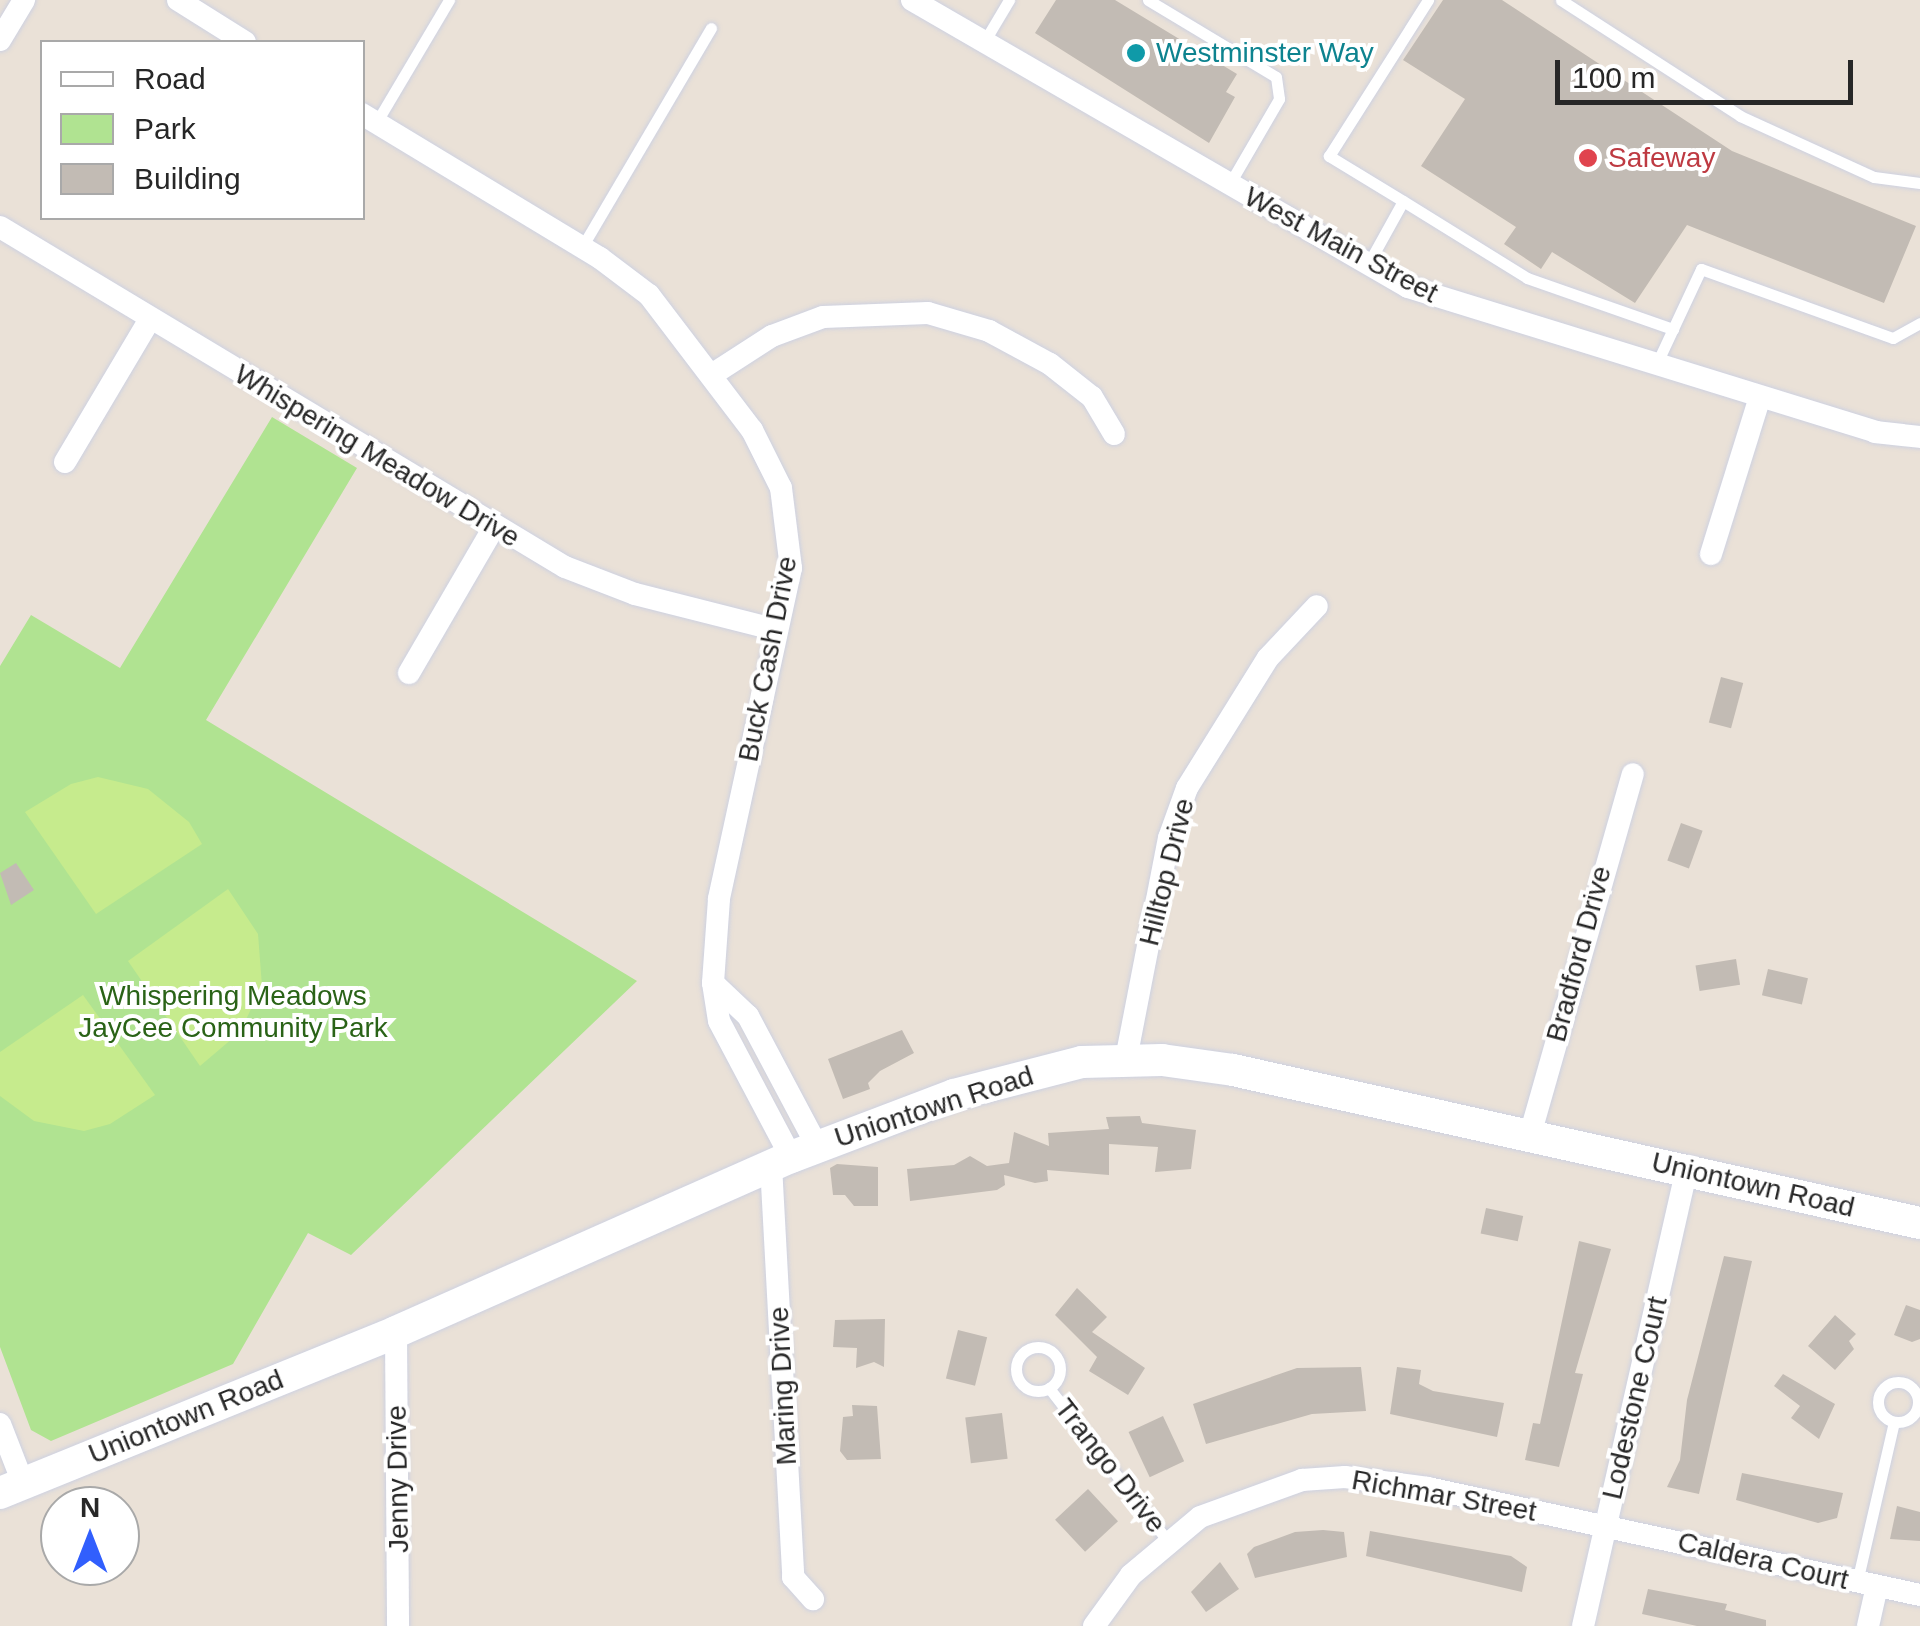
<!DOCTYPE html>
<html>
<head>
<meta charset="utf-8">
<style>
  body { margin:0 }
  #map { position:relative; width:1920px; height:1626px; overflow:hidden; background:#eae1d7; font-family:Arial,sans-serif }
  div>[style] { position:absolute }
  .green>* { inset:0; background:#b0e391 }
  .pitch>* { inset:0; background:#c6eb8d }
  .building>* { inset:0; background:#c2bbb4; transform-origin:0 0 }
  .roads { filter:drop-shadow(0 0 2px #cdd1e1) drop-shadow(0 0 2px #cdd1e1) }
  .lane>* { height:11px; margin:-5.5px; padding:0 5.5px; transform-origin:5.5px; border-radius:5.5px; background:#fff }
  .lane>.ring { margin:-5.5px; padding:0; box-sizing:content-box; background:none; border:11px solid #fff; border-radius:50% }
  .street>* { height:22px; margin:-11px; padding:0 11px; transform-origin:11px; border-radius:11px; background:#fff }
  .secondary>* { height:32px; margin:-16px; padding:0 16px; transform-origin:16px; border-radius:16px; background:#fff }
  .dots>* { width:28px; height:28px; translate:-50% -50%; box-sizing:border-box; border:5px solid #fff; border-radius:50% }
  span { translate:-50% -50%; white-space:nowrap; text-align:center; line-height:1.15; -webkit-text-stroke:8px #fff; paint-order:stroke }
  .culture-label { font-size:28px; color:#0d838f }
  .left { translate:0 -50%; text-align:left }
  .health-label { font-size:28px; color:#be3a42 }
  .street-label { font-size:28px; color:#272727 }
  .park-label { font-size:28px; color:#2a6317 }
  .legend { position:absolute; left:40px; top:40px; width:325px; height:180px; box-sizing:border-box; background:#fff; border:2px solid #a9a9a9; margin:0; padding:12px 18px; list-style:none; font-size:30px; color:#272727 }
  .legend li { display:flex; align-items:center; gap:20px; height:50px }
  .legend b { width:50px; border:2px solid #a9a9a9 }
  .north { position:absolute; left:40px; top:1486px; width:100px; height:100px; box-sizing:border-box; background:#fff; border:2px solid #a9a9a9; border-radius:50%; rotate:0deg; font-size:28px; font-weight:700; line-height:40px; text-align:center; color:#272727 }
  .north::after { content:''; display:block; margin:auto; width:35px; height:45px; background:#315ffd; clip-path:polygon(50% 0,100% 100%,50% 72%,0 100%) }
  .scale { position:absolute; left:1555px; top:60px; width:298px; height:45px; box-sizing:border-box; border:5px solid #272727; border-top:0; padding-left:12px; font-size:30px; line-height:35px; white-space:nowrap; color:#272727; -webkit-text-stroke:8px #fff; paint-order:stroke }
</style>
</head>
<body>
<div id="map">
  <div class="green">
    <i style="clip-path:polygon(272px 417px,357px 468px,206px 720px,637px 981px,351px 1255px,308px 1233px,233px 1364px,51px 1441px,31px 1430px,0 1347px,0 666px,31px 615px,120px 668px)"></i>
  </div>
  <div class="pitch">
    <i style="clip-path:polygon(98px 777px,148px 789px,189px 822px,202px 844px,96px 914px,25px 812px,71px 784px)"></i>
    <i style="clip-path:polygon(228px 889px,258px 934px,262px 986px,240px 1032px,200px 1066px,128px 961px)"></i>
    <i style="clip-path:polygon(83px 995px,155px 1095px,110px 1124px,84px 1131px,34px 1121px,0 1096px,0 1052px)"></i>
  </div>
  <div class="building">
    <i style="clip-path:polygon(1056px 0,1115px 0,1237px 74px,1226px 92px,1235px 97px,1209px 143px,1035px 33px)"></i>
    <i style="clip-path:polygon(1443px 0,1502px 0,1732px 151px,1916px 226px,1884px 303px,1687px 225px,1635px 303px,1552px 252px,1541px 269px,1504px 244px,1516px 227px,1421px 166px,1465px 99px,1403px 60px)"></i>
    <i style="left:1721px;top:677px;width:23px;height:47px;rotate:15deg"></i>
    <i style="left:1681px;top:823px;width:23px;height:40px;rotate:20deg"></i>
    <i style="clip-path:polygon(16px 863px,34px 890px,11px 905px,0 873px)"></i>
    <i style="left:1736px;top:959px;width:26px;height:41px;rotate:81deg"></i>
    <i style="left:1768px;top:969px;width:41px;height:27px;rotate:13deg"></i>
    <i style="clip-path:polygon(902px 1030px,914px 1053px,880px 1071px,868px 1083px,870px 1089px,843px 1099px,828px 1059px)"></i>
    <i style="clip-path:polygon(1140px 1116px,1142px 1123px,1196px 1130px,1191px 1169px,1155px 1172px,1158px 1147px,1109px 1144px,1109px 1175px,1047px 1170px,1048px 1181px,1035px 1183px,1004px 1175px,1005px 1185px,997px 1190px,910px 1201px,907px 1169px,954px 1165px,970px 1156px,987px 1166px,1009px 1163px,1014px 1132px,1049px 1146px,1048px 1133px,1109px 1129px,1106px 1117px)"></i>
    <i style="clip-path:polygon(837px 1164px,878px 1167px,878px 1206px,854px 1206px,845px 1195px,833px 1195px,830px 1168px)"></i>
    <i style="left:1486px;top:1208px;width:38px;height:26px;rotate:12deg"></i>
    <i style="clip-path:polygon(1579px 1241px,1611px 1249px,1575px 1373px,1583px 1374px,1559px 1467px,1525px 1460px,1533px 1423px,1540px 1424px)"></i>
    <i style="clip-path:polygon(1724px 1256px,1752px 1261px,1699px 1494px,1667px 1487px,1680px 1460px,1687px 1400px)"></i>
    <i style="clip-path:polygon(1077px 1288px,1107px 1317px,1092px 1332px,1145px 1368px,1128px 1395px,1089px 1371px,1097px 1357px,1055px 1315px)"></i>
    <i style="clip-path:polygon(1906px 1305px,1920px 1310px,1920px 1339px,1912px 1342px,1894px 1335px)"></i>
    <i style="clip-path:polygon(1835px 1315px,1856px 1334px,1849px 1341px,1854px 1349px,1835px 1370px,1808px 1346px)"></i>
    <i style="clip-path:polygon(885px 1319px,884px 1367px,874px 1362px,856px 1368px,857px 1348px,833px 1347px,835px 1320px)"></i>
    <i style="left:958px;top:1330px;width:30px;height:50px;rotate:14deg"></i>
    <i style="clip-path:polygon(1361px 1367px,1366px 1411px,1312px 1414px,1206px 1444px,1193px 1404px,1297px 1368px)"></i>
    <i style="clip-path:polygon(1397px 1367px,1421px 1370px,1419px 1384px,1433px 1391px,1504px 1403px,1497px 1437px,1390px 1414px)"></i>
    <i style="clip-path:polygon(1783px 1374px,1835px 1404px,1819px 1439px,1791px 1418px,1800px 1406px,1774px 1386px)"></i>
    <i style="clip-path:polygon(852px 1405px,877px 1406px,881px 1459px,847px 1460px,840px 1451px,843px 1417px,853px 1416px)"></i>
    <i style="left:1002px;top:1413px;width:46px;height:37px;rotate:83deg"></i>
    <i style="left:1163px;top:1416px;width:50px;height:38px;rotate:65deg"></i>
    <i style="clip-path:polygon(1742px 1473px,1843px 1493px,1837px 1518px,1818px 1523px,1736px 1500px)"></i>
    <i style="left:1088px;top:1489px;width:44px;height:45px;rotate:47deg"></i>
    <i style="clip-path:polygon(1897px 1506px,1920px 1512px,1920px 1541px,1890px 1539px)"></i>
    <i style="clip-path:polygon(1323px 1530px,1344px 1532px,1347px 1557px,1255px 1578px,1247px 1554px,1254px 1547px,1295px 1532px)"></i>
    <i style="clip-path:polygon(1370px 1531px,1511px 1556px,1527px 1567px,1522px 1592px,1366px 1556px)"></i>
    <i style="clip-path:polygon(1220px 1562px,1239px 1589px,1206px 1612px,1191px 1592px)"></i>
    <i style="clip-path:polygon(1648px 1589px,1727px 1604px,1725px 1610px,1766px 1620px,1766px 1626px,1697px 1626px,1642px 1614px)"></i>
  </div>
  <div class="roads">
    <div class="lane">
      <i style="left:1148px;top:0;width:149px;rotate:31deg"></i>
      <i style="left:1276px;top:77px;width:22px;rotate:82deg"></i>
      <i style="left:1279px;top:99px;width:99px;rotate:120.2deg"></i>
      <i style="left:1561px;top:0;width:213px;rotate:32.9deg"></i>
      <i style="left:1740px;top:116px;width:147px;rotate:24.5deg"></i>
      <i style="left:1874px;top:177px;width:46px;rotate:7.4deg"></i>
      <i style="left:984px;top:42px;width:49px;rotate:-59.2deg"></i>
      <i style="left:376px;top:123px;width:143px;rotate:-59.3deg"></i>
      <i style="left:1403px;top:201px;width:146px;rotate:31.8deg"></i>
      <i style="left:1527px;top:278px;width:155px;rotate:19.3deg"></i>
      <i style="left:582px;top:247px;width:254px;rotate:-59.5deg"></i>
      <i style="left:1367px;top:266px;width:74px;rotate:-61deg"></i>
      <i style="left:1403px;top:201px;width:87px;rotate:-148.7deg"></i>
      <i style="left:1329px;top:156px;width:185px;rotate:-57.6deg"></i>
      <i style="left:1656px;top:365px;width:106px;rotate:-64.9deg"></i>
      <i style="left:1701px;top:269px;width:204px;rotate:19.8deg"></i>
      <i style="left:1893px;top:338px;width:31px;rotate:-29deg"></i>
      <i class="ring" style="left:1016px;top:1347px;width:33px;height:33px"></i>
      <i class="ring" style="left:1878px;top:1382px;width:29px;height:29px"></i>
      <i style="left:1049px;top:1388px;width:197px;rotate:52.2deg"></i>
      <i style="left:1857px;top:1582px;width:164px;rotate:-77deg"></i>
    </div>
    <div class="street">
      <i style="left:178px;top:0;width:79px;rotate:32.1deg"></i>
      <i style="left:912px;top:0;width:573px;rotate:30.05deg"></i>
      <i style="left:1408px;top:287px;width:489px;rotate:17.2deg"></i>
      <i style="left:1875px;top:432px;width:45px;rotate:6.3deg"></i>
      <i style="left:0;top:40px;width:47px;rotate:-59deg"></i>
      <i style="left:362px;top:114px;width:278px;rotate:31.2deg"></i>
      <i style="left:600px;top:258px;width:61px;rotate:37.1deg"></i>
      <i style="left:649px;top:295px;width:170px;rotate:52.7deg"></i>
      <i style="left:752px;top:430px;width:65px;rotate:63.4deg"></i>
      <i style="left:781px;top:488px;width:81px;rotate:82.9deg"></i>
      <i style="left:791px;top:568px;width:339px;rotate:102.3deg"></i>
      <i style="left:719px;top:899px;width:84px;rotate:94.1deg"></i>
      <i style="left:713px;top:983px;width:38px;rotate:81deg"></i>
      <i style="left:719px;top:1021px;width:154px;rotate:62.1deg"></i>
      <i style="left:0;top:227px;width:659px;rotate:31.04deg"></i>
      <i style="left:565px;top:567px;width:75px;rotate:21.1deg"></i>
      <i style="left:635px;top:594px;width:146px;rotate:14.2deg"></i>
      <i style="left:713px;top:374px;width:70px;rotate:-32.8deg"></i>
      <i style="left:772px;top:336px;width:54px;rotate:-20.4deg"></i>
      <i style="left:823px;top:317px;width:105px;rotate:-2.2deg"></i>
      <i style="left:928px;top:313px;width:64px;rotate:16.4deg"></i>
      <i style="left:989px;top:331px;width:69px;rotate:28.4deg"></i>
      <i style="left:1050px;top:364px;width:53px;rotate:38.2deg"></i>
      <i style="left:1092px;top:397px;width:43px;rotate:59.3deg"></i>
      <i style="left:65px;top:462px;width:166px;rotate:-59.3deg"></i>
      <i style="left:1711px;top:554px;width:164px;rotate:-72.7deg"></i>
      <i style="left:409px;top:673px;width:169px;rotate:-59.8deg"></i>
      <i style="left:713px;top:983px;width:48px;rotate:43.3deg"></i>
      <i style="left:748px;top:1016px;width:147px;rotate:62deg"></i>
      <i style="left:1126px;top:1059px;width:225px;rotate:-79deg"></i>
      <i style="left:1169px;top:838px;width:53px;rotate:-70.2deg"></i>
      <i style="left:1187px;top:788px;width:153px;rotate:-58.1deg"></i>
      <i style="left:1268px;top:658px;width:71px;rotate:-46.7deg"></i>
      <i style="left:1530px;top:1135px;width:375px;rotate:-74.1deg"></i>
      <i style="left:771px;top:1165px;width:413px;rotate:86.9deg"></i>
      <i style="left:793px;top:1577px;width:30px;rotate:48deg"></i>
      <i style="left:396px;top:1332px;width:294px;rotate:89.6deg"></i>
      <i style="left:0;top:1424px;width:63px;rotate:68.7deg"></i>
      <i style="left:1094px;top:1626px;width:63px;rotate:-54deg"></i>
      <i style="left:1131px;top:1575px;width:90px;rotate:-40deg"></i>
      <i style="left:1200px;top:1517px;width:109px;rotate:-19.9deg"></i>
      <i style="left:1302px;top:1480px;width:43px;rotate:-4deg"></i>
      <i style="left:1345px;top:1477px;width:84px;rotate:7.5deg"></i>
      <i style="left:1428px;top:1488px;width:504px;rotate:12.27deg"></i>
      <i style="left:1583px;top:1626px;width:468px;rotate:-77.2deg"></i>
      <i style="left:1868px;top:1626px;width:41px;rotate:-77.3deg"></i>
    </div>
    <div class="secondary">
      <i style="left:0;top:1493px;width:427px;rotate:-22.1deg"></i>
      <i style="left:396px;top:1332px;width:432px;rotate:-23.9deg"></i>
      <i style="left:791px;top:1157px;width:174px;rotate:-20.8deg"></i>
      <i style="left:954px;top:1095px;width:132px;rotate:-14.5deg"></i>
      <i style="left:1082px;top:1062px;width:80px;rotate:-1.4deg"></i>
      <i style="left:1162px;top:1060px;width:72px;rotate:8deg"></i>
      <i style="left:1233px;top:1070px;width:704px;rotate:12.56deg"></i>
    </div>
  </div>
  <div class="dots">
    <i style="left:1136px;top:53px;background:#0f9aa8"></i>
    <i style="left:1588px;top:158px;background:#e0444e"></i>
  </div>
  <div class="culture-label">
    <span class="left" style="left:1156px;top:53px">Westminster Way</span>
  </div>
  <div class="health-label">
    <span class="left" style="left:1608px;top:158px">Safeway</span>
  </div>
  <div class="street-label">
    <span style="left:1341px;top:245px;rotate:28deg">West Main Street</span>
    <span style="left:377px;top:456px;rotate:31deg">Whispering Meadow Drive</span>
    <span style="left:768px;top:659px;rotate:-79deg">Buck Cash Drive</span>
    <span style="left:1167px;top:872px;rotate:-76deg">Hilltop Drive</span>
    <span style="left:1579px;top:954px;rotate:-75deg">Bradford Drive</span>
    <span style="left:934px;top:1107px;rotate:-18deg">Uniontown Road</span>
    <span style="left:1753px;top:1185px;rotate:13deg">Uniontown Road</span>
    <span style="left:783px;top:1386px;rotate:-93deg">Maring Drive</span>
    <span style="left:1635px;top:1398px;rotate:-77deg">Lodestone Court</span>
    <span style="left:186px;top:1417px;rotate:-22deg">Uniontown Road</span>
    <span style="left:1110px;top:1466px;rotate:52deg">Trango Drive</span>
    <span style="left:398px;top:1479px;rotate:-91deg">Jenny Drive</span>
    <span style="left:1444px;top:1496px;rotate:10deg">Richmar Street</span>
    <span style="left:1763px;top:1561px;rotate:13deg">Caldera Court</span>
  </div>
  <div class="park-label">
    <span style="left:233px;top:1012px">Whispering Meadows<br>JayCee Community Park</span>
  </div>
  <ul class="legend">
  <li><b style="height:12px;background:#fff"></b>Road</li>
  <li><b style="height:28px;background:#b0e391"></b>Park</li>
  <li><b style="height:28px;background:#c2bbb4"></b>Building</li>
  </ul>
  <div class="north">N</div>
  <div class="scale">100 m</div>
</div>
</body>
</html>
